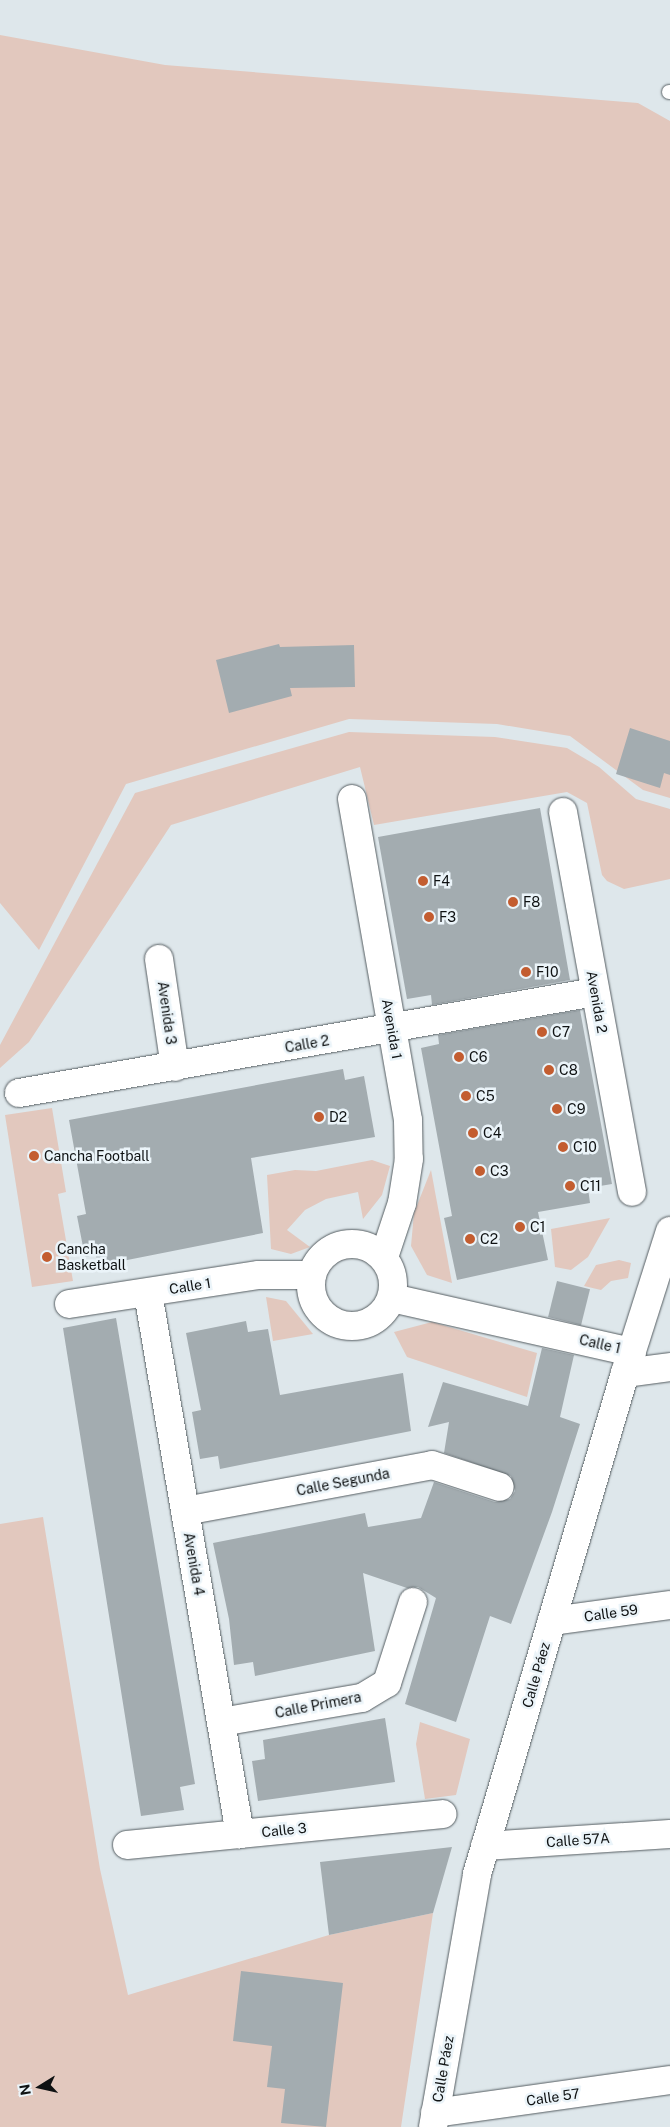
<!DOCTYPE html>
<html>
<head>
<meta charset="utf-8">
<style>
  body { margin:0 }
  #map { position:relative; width:670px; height:2127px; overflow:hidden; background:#dee7eb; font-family:"Public Sans",sans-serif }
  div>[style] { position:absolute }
  .green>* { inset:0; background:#e2c8be }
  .building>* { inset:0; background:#a3acb0; transform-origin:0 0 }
  .roads { filter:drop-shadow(0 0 1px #555d61) drop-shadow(0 0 1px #555d61) }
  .lane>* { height:14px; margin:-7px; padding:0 7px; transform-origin:7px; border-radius:7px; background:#fff }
  .street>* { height:28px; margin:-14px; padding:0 14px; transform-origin:14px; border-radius:14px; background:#fff }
  .street>.ring { margin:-14px; padding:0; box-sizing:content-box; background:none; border:28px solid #fff; border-radius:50% }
  .dots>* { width:14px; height:14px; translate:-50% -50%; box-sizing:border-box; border:2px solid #ebf4f9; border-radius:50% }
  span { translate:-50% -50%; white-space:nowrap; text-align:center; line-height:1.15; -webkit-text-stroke:5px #ebf4f9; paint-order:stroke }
  .poi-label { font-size:14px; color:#0f1213 }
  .left { translate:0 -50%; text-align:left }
  .street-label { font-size:14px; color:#0f1213 }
  .north { position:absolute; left:15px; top:2062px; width:50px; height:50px; -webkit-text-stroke:4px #ebf4f9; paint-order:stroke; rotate:260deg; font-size:14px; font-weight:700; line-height:20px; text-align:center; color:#0f1213 }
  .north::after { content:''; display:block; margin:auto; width:18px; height:22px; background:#0f1213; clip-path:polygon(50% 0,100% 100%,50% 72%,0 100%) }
</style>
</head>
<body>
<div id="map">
  <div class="green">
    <i style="clip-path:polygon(0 35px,165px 65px,638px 103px,670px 121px,670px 798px,643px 790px,570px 736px,497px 724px,349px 719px,126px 784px,39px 950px,0 903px)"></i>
    <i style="clip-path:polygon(349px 732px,495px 737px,567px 748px,599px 767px,636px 799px,670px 809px,670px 879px,624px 889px,607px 881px,602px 875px,587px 803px,567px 792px,374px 825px,360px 767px,171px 825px,29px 1042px,0 1068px,0 1045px,135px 793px)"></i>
    <i style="clip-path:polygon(52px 1108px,66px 1192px,58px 1194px,73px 1281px,32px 1287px,5px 1115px)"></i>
    <i style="clip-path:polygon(372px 1160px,390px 1166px,382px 1195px,363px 1219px,358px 1192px,326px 1199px,305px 1210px,287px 1230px,310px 1247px,291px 1254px,271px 1249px,267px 1175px,295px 1170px,316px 1171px)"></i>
    <i style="clip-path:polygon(431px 1170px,452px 1283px,427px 1275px,411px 1246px,414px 1213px)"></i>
    <i style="clip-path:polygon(610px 1218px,588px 1257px,571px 1270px,555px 1267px,551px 1229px)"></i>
    <i style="clip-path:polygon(619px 1260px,631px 1263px,628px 1278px,611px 1281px,601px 1290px,584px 1286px,596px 1265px)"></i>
    <i style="clip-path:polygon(266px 1297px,286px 1301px,313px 1334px,273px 1341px)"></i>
    <i style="clip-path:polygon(432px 1322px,537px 1353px,527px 1397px,407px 1357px,394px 1332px)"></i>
    <i style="clip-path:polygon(43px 1517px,100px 1869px,128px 1995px,329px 1935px,433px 1913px,401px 2127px,0 2127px,0 1524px)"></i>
    <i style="clip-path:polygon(420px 1722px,470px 1739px,456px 1795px,425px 1799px,416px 1744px)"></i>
  </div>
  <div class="building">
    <i style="clip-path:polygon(279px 644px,280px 647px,354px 645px,355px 687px,290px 688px,292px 696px,229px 713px,216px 660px)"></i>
    <i style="clip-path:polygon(630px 728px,670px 741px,670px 775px,664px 773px,660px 788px,616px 774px)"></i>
    <i style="clip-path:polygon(540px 808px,570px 980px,432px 1005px,431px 995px,407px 999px,378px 837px)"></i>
    <i style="clip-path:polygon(580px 1010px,612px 1184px,588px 1188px,590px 1203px,538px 1212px,548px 1260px,457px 1280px,444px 1218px,452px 1216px,421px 1048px,439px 1044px,438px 1035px)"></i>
    <i style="clip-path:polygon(343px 1069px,345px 1080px,364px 1076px,375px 1137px,251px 1158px,263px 1233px,97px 1266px,96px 1255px,85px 1257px,77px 1216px,86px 1214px,69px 1120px)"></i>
    <i style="left:557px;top:1281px;width:34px;height:37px;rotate:14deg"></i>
    <i style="clip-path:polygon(116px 1318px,195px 1784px,180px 1787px,184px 1810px,141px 1816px,63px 1328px)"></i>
    <i style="clip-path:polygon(246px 1321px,248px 1332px,268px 1329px,280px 1395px,403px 1373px,411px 1431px,220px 1469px,218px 1456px,200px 1459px,192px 1412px,201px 1410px,186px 1333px)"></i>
    <i style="clip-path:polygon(542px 1348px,574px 1355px,560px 1417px,580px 1424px,552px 1512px,511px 1624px,490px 1616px,456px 1722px,405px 1704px,436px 1598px,418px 1587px,407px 1588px,363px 1573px,375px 1651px,255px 1676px,253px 1662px,234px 1665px,229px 1619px,213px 1543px,365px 1513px,368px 1527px,421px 1518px,434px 1482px,495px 1502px,510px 1499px,515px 1491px,511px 1476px,444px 1453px,449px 1422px,428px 1427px,443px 1382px,528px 1406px)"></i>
    <i style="clip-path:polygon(385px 1718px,395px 1782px,258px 1801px,252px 1761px,265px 1759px,263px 1740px)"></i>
    <i style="clip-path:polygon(452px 1847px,433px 1913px,329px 1935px,320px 1862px)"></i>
    <i style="clip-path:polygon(241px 1971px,343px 1983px,326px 2127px,281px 2123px,285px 2089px,267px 2087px,272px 2046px,233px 2041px)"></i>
  </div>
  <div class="roads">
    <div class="lane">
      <i style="left:669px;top:92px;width:1px"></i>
    </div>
    <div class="street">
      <i style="left:352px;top:799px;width:326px;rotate:80.1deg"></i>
      <i style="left:408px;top:1120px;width:39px;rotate:89deg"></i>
      <i style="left:409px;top:1159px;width:45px;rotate:99deg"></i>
      <i style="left:402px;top:1203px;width:57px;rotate:108.4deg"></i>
      <i style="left:563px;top:812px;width:386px;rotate:79.7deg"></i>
      <i style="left:159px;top:959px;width:109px;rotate:81.6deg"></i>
      <i style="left:19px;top:1093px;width:585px;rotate:-9.95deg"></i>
      <i class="ring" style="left:311px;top:1244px;width:54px;height:54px"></i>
      <i style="left:148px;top:1293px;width:549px;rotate:80.35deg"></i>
      <i style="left:392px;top:1298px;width:246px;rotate:12.7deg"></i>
      <i style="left:69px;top:1304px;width:192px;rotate:-8.7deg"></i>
      <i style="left:259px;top:1275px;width:53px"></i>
      <i style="left:625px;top:1373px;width:45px;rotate:-7.6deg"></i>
      <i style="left:185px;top:1511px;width:251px;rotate:-10.5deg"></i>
      <i style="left:432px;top:1465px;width:71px;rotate:17.9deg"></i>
      <i style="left:552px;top:1621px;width:119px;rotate:-7.7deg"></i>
      <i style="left:221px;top:1722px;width:143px;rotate:-9.7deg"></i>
      <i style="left:362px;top:1698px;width:29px;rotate:-31deg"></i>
      <i style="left:387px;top:1683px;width:85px;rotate:-72.2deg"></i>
      <i style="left:127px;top:1845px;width:317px;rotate:-5.6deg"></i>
      <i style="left:485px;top:1846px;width:185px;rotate:-3.7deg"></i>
      <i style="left:435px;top:2113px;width:237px;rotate:-8deg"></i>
      <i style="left:433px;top:2127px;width:257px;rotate:-80.1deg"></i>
      <i style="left:477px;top:1874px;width:522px;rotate:-73.54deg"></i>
      <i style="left:625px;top:1373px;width:149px;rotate:-72.4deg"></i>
    </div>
  </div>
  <div class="dots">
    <i style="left:423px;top:881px;background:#c35d30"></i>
    <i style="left:513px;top:902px;background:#c35d30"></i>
    <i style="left:429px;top:917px;background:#c35d30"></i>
    <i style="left:526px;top:972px;background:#c35d30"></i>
    <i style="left:542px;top:1032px;background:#c35d30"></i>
    <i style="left:459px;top:1057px;background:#c35d30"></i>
    <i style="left:549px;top:1070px;background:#c35d30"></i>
    <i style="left:466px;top:1096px;background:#c35d30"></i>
    <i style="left:557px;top:1109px;background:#c35d30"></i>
    <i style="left:319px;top:1117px;background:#c35d30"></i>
    <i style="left:473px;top:1133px;background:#c35d30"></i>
    <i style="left:563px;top:1147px;background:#c35d30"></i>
    <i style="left:34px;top:1156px;background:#c35d30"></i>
    <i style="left:480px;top:1171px;background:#c35d30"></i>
    <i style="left:570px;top:1186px;background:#c35d30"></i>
    <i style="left:520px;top:1227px;background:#c35d30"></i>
    <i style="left:470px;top:1239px;background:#c35d30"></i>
    <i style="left:47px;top:1257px;background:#c35d30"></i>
  </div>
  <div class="poi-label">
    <span class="left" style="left:433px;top:881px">F4</span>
    <span class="left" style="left:523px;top:902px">F8</span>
    <span class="left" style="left:439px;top:917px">F3</span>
    <span class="left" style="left:536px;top:972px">F10</span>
    <span class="left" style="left:552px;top:1032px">C7</span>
    <span class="left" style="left:469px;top:1057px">C6</span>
    <span class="left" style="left:559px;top:1070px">C8</span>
    <span class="left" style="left:476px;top:1096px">C5</span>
    <span class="left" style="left:567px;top:1109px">C9</span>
    <span class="left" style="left:329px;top:1117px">D2</span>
    <span class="left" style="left:483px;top:1133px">C4</span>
    <span class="left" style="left:573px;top:1147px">C10</span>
    <span class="left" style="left:44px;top:1156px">Cancha Football</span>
    <span class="left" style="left:490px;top:1171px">C3</span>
    <span class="left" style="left:580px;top:1186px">C11</span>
    <span class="left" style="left:530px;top:1227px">C1</span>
    <span class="left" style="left:480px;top:1239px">C2</span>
    <span class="left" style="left:57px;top:1257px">Cancha<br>Basketball</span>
  </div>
  <div class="street-label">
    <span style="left:597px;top:1002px;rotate:80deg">Avenida 2</span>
    <span style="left:167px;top:1013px;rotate:82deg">Avenida 3</span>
    <span style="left:392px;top:1029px;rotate:80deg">Avenida 1</span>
    <span style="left:307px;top:1044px;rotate:-10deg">Calle 2</span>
    <span style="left:190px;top:1286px;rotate:-9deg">Calle 1</span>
    <span style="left:600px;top:1344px;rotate:13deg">Calle 1</span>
    <span style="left:343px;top:1482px;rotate:-11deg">Calle Segunda</span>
    <span style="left:194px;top:1564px;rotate:80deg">Avenida 4</span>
    <span style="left:611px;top:1613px;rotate:-8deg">Calle 59</span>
    <span style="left:536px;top:1675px;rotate:-74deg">Calle Páez</span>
    <span style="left:318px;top:1705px;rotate:-11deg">Calle Primera</span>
    <span style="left:284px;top:1830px;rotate:-6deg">Calle 3</span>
    <span style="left:578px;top:1840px;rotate:-4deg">Calle 57A</span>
    <span style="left:443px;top:2069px;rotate:-80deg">Calle Páez</span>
    <span style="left:553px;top:2097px;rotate:-8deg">Calle 57</span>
  </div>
  <div class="north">N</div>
</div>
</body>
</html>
